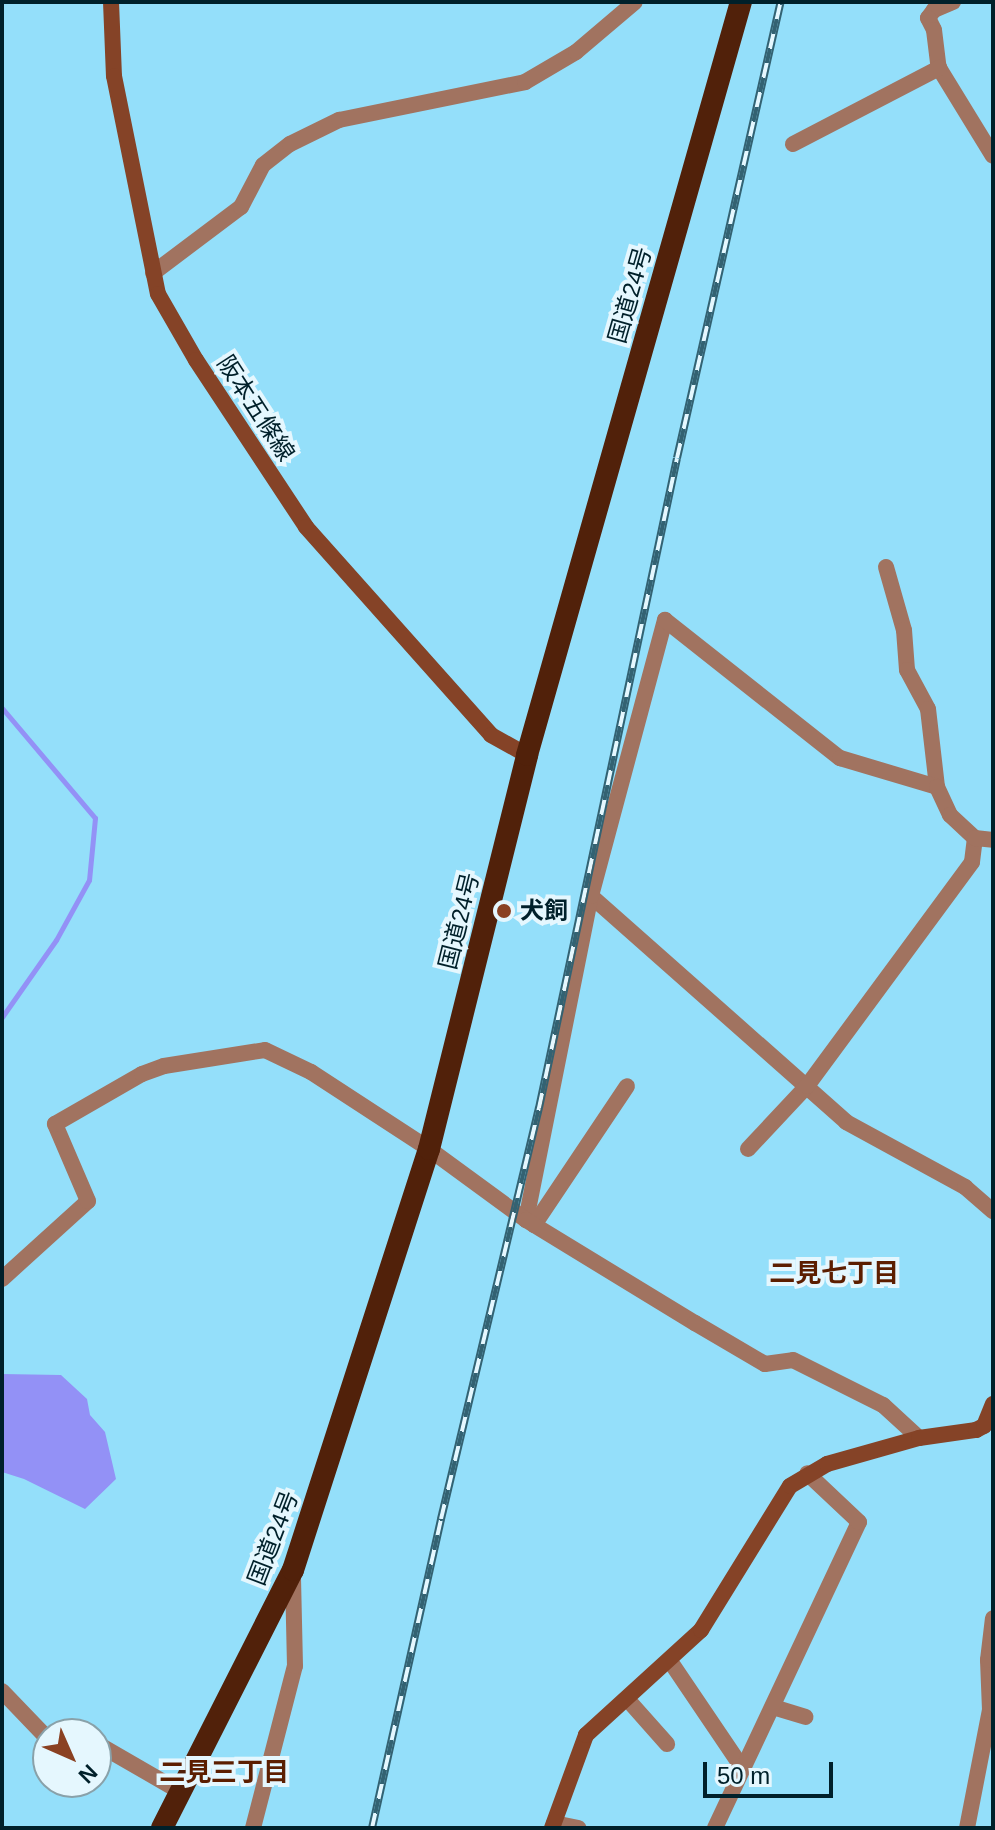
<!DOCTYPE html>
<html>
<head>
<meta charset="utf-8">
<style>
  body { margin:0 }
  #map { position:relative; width:995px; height:1830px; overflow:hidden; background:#94dffa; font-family:Helvetica,"Noto Sans JP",sans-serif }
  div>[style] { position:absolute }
  .water>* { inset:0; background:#9391f6 }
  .stream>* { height:5px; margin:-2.5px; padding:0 2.5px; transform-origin:2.5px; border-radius:2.5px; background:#9391f6 }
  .minor>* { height:16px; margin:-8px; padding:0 8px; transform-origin:8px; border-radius:8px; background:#a17360 }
  .secondary>* { height:16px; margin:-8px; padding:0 8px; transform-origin:8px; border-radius:8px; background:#854327 }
  .trunk>* { height:22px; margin:-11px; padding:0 11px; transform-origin:11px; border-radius:11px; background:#51210a }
  .rail>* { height:8px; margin-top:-4px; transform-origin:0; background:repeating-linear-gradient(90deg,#e5f7fe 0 15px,#336272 0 30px); box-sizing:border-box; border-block:2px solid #336272 }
  .dots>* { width:22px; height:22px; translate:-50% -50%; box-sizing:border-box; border:4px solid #e5f7fe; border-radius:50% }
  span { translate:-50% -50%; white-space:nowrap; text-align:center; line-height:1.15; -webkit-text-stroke:8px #e5f7fe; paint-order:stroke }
  .street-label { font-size:24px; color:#00202a }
  .poi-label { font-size:24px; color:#00202a; font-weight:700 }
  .left { translate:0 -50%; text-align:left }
  .neighbourhood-label { font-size:26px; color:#5c1e00; font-weight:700 }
  .frame { position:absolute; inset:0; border:4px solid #00202a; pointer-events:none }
  .north { position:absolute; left:32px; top:1718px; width:80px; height:80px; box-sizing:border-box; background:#e5f7fe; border:2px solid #89a1a9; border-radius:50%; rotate:135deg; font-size:22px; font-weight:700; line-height:32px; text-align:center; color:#00202a }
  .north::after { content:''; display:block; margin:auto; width:28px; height:36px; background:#8a4122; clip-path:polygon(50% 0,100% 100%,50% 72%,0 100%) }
  .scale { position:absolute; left:703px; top:1762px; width:130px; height:36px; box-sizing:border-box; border:4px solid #00202a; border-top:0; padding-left:10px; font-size:24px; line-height:28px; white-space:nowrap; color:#00202a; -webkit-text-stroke:6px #e5f7fe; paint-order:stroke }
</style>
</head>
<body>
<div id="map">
  <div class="water">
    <i style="clip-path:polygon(2px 1374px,61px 1375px,87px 1399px,90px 1415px,105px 1432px,116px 1479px,85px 1509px,24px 1479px,2px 1472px)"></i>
  </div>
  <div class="stream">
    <i style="left:2px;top:708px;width:144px;rotate:49.8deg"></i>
    <i style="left:95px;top:818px;width:62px;rotate:95.5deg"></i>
    <i style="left:89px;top:880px;width:68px;rotate:118.8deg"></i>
    <i style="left:56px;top:940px;width:94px;rotate:125deg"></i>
  </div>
  <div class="minor">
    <i style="left:953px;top:2px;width:21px;rotate:157deg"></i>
    <i style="left:934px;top:10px;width:10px;rotate:127deg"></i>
    <i style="left:928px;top:18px;width:13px;rotate:63deg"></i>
    <i style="left:934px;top:30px;width:38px;rotate:83deg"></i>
    <i style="left:939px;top:68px;width:103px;rotate:58.5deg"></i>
    <i style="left:793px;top:144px;width:165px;rotate:-27.5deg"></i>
    <i style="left:153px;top:273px;width:110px;rotate:-36.9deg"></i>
    <i style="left:241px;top:207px;width:47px;rotate:-62.4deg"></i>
    <i style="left:263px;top:165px;width:34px;rotate:-38deg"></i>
    <i style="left:290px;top:144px;width:55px;rotate:-26.1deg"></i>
    <i style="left:339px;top:120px;width:190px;rotate:-11.5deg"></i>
    <i style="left:525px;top:82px;width:59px;rotate:-30.5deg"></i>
    <i style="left:576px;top:52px;width:77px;rotate:-40.3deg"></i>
    <i style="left:886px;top:567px;width:66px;rotate:74.1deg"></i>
    <i style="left:904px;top:630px;width:40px;rotate:85.7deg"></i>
    <i style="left:907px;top:670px;width:44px;rotate:61.7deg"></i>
    <i style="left:928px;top:709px;width:79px;rotate:83.4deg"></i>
    <i style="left:591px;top:896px;width:341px;rotate:41.5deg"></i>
    <i style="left:846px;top:1122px;width:136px;rotate:28.6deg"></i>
    <i style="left:965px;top:1187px;width:37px;rotate:41deg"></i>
    <i style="left:748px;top:1149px;width:86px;rotate:-46.9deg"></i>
    <i style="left:807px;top:1086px;width:278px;rotate:-53.6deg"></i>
    <i style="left:972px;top:862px;width:24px;rotate:-83deg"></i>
    <i style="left:526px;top:1220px;width:330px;rotate:-78.7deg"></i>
    <i style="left:591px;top:896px;width:286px;rotate:-75deg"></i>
    <i style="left:665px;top:620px;width:223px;rotate:38.3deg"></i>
    <i style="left:840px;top:758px;width:101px;rotate:16.6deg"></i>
    <i style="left:937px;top:787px;width:31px;rotate:65deg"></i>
    <i style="left:950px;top:815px;width:34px;rotate:43deg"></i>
    <i style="left:975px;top:838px;width:18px;rotate:6deg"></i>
    <i style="left:534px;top:1225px;width:167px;rotate:-56.2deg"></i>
    <i style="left:2px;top:1279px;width:116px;rotate:-42.2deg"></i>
    <i style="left:88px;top:1201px;width:84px;rotate:-113.2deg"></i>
    <i style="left:55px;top:1124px;width:100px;rotate:-29.9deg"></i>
    <i style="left:142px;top:1074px;width:23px;rotate:-20deg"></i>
    <i style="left:164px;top:1066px;width:102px;rotate:-9deg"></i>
    <i style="left:265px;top:1050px;width:51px;rotate:25.6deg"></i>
    <i style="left:311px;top:1072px;width:141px;rotate:33.1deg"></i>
    <i style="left:429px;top:1149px;width:120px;rotate:36.2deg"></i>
    <i style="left:526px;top:1220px;width:198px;rotate:31.4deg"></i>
    <i style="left:695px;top:1323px;width:81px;rotate:30.4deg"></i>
    <i style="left:765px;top:1364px;width:28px;rotate:-8deg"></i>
    <i style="left:793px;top:1360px;width:101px;rotate:26.6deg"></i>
    <i style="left:883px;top:1405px;width:49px;rotate:42.5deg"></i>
    <i style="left:670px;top:1661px;width:130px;rotate:55.9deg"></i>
    <i style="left:2px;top:1691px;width:66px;rotate:46.2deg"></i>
    <i style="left:628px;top:1700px;width:59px;rotate:48.4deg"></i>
    <i style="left:773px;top:1707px;width:34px;rotate:17deg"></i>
    <i style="left:77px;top:1734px;width:3px"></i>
    <i style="left:96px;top:1743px;width:96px;rotate:30deg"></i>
    <i style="left:554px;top:1823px;width:25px;rotate:12deg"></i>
    <i style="left:253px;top:1828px;width:167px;rotate:-75.5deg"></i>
    <i style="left:295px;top:1666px;width:91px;rotate:-91.3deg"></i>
    <i style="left:715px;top:1828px;width:338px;rotate:-64.8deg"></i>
    <i style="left:859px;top:1522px;width:71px;rotate:-136.7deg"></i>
    <i style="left:967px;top:1828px;width:120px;rotate:-79deg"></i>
    <i style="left:990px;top:1710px;width:50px;rotate:-92.3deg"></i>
    <i style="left:988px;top:1660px;width:42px;rotate:-83.2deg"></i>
  </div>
  <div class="secondary">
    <i style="left:111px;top:2px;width:74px;rotate:87.7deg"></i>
    <i style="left:114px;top:76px;width:222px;rotate:78.6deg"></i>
    <i style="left:158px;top:294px;width:76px;rotate:60.1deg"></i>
    <i style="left:196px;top:360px;width:200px;rotate:56.6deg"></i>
    <i style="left:306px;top:527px;width:278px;rotate:48.3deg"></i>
    <i style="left:491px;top:735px;width:41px;rotate:29.1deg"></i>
    <i style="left:552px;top:1828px;width:99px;rotate:-69.9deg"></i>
    <i style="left:586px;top:1735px;width:156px;rotate:-42.4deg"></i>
    <i style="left:701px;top:1630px;width:169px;rotate:-58.3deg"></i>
    <i style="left:790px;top:1486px;width:43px;rotate:-30.7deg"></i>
    <i style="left:827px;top:1464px;width:96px;rotate:-15.8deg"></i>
    <i style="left:919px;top:1438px;width:58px;rotate:-8deg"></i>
    <i style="left:976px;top:1430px;width:9px;rotate:-27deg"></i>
    <i style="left:984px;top:1426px;width:24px;rotate:-68deg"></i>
  </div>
  <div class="trunk">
    <i style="left:162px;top:1828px;width:289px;rotate:-63.1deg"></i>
    <i style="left:293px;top:1570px;width:442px;rotate:-72.1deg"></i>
    <i style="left:429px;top:1149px;width:406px;rotate:-76deg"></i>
    <i style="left:527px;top:755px;width:783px;rotate:-74.14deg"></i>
  </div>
  <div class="rail">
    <i style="left:372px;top:1828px;width:317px;rotate:-77.4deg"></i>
    <i style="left:441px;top:1519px;width:423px;rotate:-76.6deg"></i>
    <i style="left:539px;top:1108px;width:664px;rotate:-78.01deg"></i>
    <i style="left:677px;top:458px;width:468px;rotate:-77.2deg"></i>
  </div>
  <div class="dots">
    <i style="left:504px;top:911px;background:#8a4122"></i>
  </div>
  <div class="street-label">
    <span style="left:630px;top:295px;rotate:-74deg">国道24号</span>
    <span style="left:256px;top:408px;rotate:57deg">阪本五條線</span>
    <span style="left:459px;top:921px;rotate:-76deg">国道24号</span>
    <span style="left:273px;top:1538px;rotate:-69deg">国道24号</span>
  </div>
  <div class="poi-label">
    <span class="left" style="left:520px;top:911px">犬飼</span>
  </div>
  <div class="neighbourhood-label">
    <span style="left:834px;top:1274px">二見七丁目</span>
    <span style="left:224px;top:1773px">二見三丁目</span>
  </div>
  <div class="frame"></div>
  <div class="north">N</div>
  <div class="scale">50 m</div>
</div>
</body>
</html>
